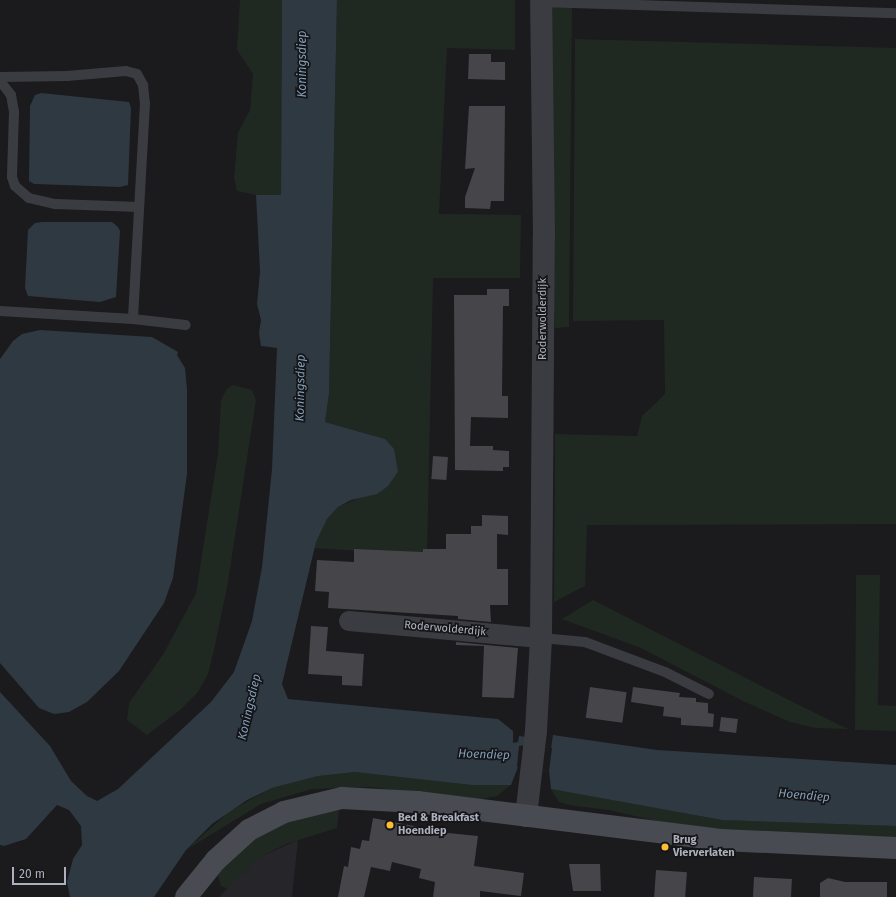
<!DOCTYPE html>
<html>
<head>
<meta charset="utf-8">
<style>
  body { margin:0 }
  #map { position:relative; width:896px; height:897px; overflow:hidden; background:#1b1a1d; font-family:"Fira Sans",sans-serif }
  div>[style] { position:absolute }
  .built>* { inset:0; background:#26262a }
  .green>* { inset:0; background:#202921 }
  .water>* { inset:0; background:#2f3942 }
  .pier>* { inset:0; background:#1b1a1d }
  .building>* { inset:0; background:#45454a; transform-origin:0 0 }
  .service>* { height:10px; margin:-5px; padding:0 5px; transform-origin:5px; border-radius:5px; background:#3b3c42 }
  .minor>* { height:20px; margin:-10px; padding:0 10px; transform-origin:10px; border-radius:10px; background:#3b3c42 }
  .tertiary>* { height:22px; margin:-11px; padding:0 11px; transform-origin:11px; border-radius:11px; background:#3b3c42 }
  .secondary>* { height:22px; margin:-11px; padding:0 11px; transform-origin:11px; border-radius:11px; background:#494b52 }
  .dots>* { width:11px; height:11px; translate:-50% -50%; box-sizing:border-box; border:2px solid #151518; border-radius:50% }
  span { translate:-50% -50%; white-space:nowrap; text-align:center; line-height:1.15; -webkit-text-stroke:3.5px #151518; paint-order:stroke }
  .street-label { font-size:11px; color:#adb1bd }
  .poi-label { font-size:11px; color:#adb1bd; font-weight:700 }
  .left { translate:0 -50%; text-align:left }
  .water-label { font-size:12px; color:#839eb9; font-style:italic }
  .scale { position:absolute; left:12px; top:867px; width:54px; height:18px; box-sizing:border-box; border:2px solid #adb1bd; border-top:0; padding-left:5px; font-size:12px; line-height:14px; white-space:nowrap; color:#adb1bd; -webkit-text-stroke:3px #151518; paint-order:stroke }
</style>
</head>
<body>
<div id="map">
  <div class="built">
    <i style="clip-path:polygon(298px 840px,292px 897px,219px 897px,258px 858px)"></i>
  </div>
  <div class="green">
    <i style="clip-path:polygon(240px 0,282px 0,281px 195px,256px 195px,237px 191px,234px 178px,238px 133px,250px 110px,253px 74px,237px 50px)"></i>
    <i style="clip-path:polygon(337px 0,515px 0,515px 50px,447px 48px,439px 214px,521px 215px,520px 278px,433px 278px,427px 555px,313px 548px,327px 519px,338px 507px,388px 486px,398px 472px,385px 439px,325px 422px,329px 394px)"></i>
    <i style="clip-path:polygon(551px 0,572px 0,569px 327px,555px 328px,548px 203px)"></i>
    <i style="clip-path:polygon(575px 39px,896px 48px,896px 524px,587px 525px,585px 586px,554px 602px,555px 434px,637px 436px,642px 416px,665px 394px,664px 320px,573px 321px)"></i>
    <i style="clip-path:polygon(233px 385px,252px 390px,256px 400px,228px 582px,214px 650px,208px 674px,198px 692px,180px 710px,147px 735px,127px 720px,129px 703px,164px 653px,196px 593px,218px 453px,221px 401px,226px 390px)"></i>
    <i style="clip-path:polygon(856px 575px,880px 575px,878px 705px,896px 706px,896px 731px,855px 730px)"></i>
    <i style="clip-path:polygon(593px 600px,795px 703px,848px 729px,816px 728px,790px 722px,743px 701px,641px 648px,562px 619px)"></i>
    <i style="clip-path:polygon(355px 772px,472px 785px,511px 785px,497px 796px,476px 800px,370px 787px,312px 789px,261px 804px,186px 850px,230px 811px,272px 788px,318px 776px)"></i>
    <i style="clip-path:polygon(551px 789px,722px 820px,896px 826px,896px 839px,729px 830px,661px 822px,609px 810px,569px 805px,559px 802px)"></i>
    <i style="clip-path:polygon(339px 810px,337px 828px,286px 844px,258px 858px,228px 889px,221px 886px,218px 876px,223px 858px,287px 820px)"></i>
  </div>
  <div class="water">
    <i style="clip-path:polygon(282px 0,337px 0,329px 394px,325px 422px,385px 439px,394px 449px,398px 472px,388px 486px,377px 494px,351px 500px,338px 507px,327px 519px,316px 542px,282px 684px,288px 699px,498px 719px,513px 731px,513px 743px,518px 742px,519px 736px,527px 737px,527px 745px,551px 748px,553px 735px,657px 750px,896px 765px,896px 826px,722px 820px,551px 789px,549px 771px,518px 767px,511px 785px,472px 785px,355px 772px,318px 776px,272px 788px,247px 800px,212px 824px,186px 850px,154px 897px,70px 897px,67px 882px,73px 859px,82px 845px,81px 826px,69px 810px,57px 805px,26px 839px,4px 846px,0 845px,0 692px,50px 746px,71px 781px,87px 796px,97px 801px,118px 789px,211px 702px,234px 672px,252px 621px,262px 567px,272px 469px,277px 348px,261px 346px,259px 333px,261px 320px,257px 304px,260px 271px,256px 195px,281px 195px)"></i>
    <i style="clip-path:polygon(41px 93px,129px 102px,131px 108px,128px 185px,120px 187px,34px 184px,29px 181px,30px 106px,35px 95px)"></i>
    <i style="clip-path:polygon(42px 222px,112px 222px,118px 227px,120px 231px,116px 297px,100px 302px,28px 296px,25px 288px,28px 230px,35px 223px)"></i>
    <i style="clip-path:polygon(40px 330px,152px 337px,178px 352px,177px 355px,185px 368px,187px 389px,187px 474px,173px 578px,164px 603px,119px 671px,87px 702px,69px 712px,54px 714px,39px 708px,0 663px,0 359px,13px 341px,22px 334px)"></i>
  </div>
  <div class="pier">
    <i style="clip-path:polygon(527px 745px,552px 748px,549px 771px,517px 767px,519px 746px)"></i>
  </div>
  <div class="building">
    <i style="clip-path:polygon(469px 54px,491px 54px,491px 62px,505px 62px,505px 80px,468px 79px)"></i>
    <i style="clip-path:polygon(469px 106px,505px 106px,504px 201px,491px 201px,490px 209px,465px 208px,465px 197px,475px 168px,465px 169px)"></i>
    <i style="clip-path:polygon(487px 289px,509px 289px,509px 306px,503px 306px,502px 396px,508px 396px,508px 418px,471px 417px,470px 446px,493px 446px,493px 450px,509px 451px,509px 467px,503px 467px,503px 471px,455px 470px,454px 295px,487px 295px)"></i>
    <i style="left:433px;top:456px;width:15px;height:23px;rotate:4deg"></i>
    <i style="clip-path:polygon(482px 515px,508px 516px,508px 535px,497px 534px,497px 569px,508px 569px,508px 605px,490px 605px,491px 622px,458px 619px,458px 616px,328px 608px,329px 592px,315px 591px,317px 560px,354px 562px,354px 549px,423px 552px,423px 549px,446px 549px,446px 534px,471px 534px,471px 526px,482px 526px)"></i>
    <i style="clip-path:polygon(311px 626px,328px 627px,326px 651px,364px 654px,362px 686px,342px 685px,342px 676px,308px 674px)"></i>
    <i style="clip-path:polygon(456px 642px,518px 648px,514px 698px,482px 697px,484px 646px,456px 645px)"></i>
    <i style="left:590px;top:687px;width:37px;height:31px;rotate:8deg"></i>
    <i style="clip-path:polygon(633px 687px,680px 693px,679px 697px,696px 698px,696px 702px,708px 703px,708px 713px,714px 714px,713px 727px,681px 725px,681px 718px,663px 716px,664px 707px,631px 702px)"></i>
    <i style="left:721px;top:717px;width:17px;height:14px;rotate:7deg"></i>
    <i style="clip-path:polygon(373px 818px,429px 829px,428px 831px,478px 836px,474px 866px,524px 873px,521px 896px,480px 891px,480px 897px,433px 897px,435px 882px,419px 878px,421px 869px,392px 862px,390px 871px,371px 867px,364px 897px,338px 897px,344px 866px,348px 867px,351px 847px,360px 849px,362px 840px,369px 841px)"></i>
    <i style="clip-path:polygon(569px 864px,600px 864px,601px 891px,573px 891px)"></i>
    <i style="left:656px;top:870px;width:31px;height:27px;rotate:4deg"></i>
    <i style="left:754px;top:877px;width:38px;height:20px;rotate:3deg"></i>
    <i style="clip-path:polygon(828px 878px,845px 882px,887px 882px,887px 897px,820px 897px,820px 883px)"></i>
  </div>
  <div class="service">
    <i style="left:541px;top:2px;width:355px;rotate:1.8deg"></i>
    <i style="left:0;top:77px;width:67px;rotate:-0.9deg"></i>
    <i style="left:67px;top:76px;width:59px;rotate:-4.8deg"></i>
    <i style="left:126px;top:71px;width:11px;rotate:15deg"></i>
    <i style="left:137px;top:74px;width:13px;rotate:61deg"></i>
    <i style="left:143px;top:85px;width:18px;rotate:84deg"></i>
    <i style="left:145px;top:103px;width:216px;rotate:93.2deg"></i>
    <i style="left:0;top:81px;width:18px;rotate:52deg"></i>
    <i style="left:11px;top:95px;width:17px;rotate:80deg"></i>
    <i style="left:14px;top:112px;width:65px;rotate:91.8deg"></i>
    <i style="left:12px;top:177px;width:9px;rotate:72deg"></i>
    <i style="left:15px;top:186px;width:18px;rotate:41deg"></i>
    <i style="left:29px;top:198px;width:28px;rotate:13deg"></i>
    <i style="left:56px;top:204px;width:83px;rotate:2.1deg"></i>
    <i style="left:0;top:311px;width:133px;rotate:3.4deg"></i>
    <i style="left:133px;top:319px;width:53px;rotate:6.5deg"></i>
    <i style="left:541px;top:638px;width:44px;rotate:5.2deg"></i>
    <i style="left:585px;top:642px;width:85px;rotate:20.6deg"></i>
    <i style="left:665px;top:672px;width:49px;rotate:26.6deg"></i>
  </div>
  <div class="minor">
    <i style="left:349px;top:621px;width:193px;rotate:5.1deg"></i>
  </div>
  <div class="tertiary">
    <i style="left:526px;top:816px;width:86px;rotate:-83.3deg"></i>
    <i style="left:536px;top:731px;width:93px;rotate:-86.9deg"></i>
    <i style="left:541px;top:638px;width:401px;rotate:-89.6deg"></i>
    <i style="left:544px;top:237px;width:237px;rotate:-90.7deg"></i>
  </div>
  <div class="secondary">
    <i style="left:186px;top:897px;width:48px;rotate:-51deg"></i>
    <i style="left:216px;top:860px;width:45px;rotate:-42.3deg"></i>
    <i style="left:249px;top:830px;width:39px;rotate:-27deg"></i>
    <i style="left:284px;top:812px;width:60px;rotate:-13.6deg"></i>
    <i style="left:342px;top:798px;width:75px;rotate:3.1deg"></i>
    <i style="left:417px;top:802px;width:306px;rotate:7.1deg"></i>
    <i style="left:721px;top:840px;width:175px;rotate:2.6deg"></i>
  </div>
  <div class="dots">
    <i style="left:390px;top:825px;background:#fbbd34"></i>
    <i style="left:665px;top:847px;background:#fbbd34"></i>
  </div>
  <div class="street-label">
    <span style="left:543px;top:319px;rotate:-90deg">Roderwolderdijk</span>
    <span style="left:445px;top:629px;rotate:5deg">Roderwolderdijk</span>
  </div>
  <div class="poi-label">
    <span class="left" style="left:398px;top:825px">Bed &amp; Breakfast<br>Hoendiep</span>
    <span class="left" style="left:673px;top:847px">Brug<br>Vierverlaten</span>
  </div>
  <div class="water-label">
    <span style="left:303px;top:64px;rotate:-90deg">Koningsdiep</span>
    <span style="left:301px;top:388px;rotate:-89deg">Koningsdiep</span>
    <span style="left:250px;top:707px;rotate:-77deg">Koningsdiep</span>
    <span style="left:484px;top:755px;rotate:2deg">Hoendiep</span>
    <span style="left:804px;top:796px;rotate:5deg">Hoendiep</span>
  </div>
  <div class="scale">20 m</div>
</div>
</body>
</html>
